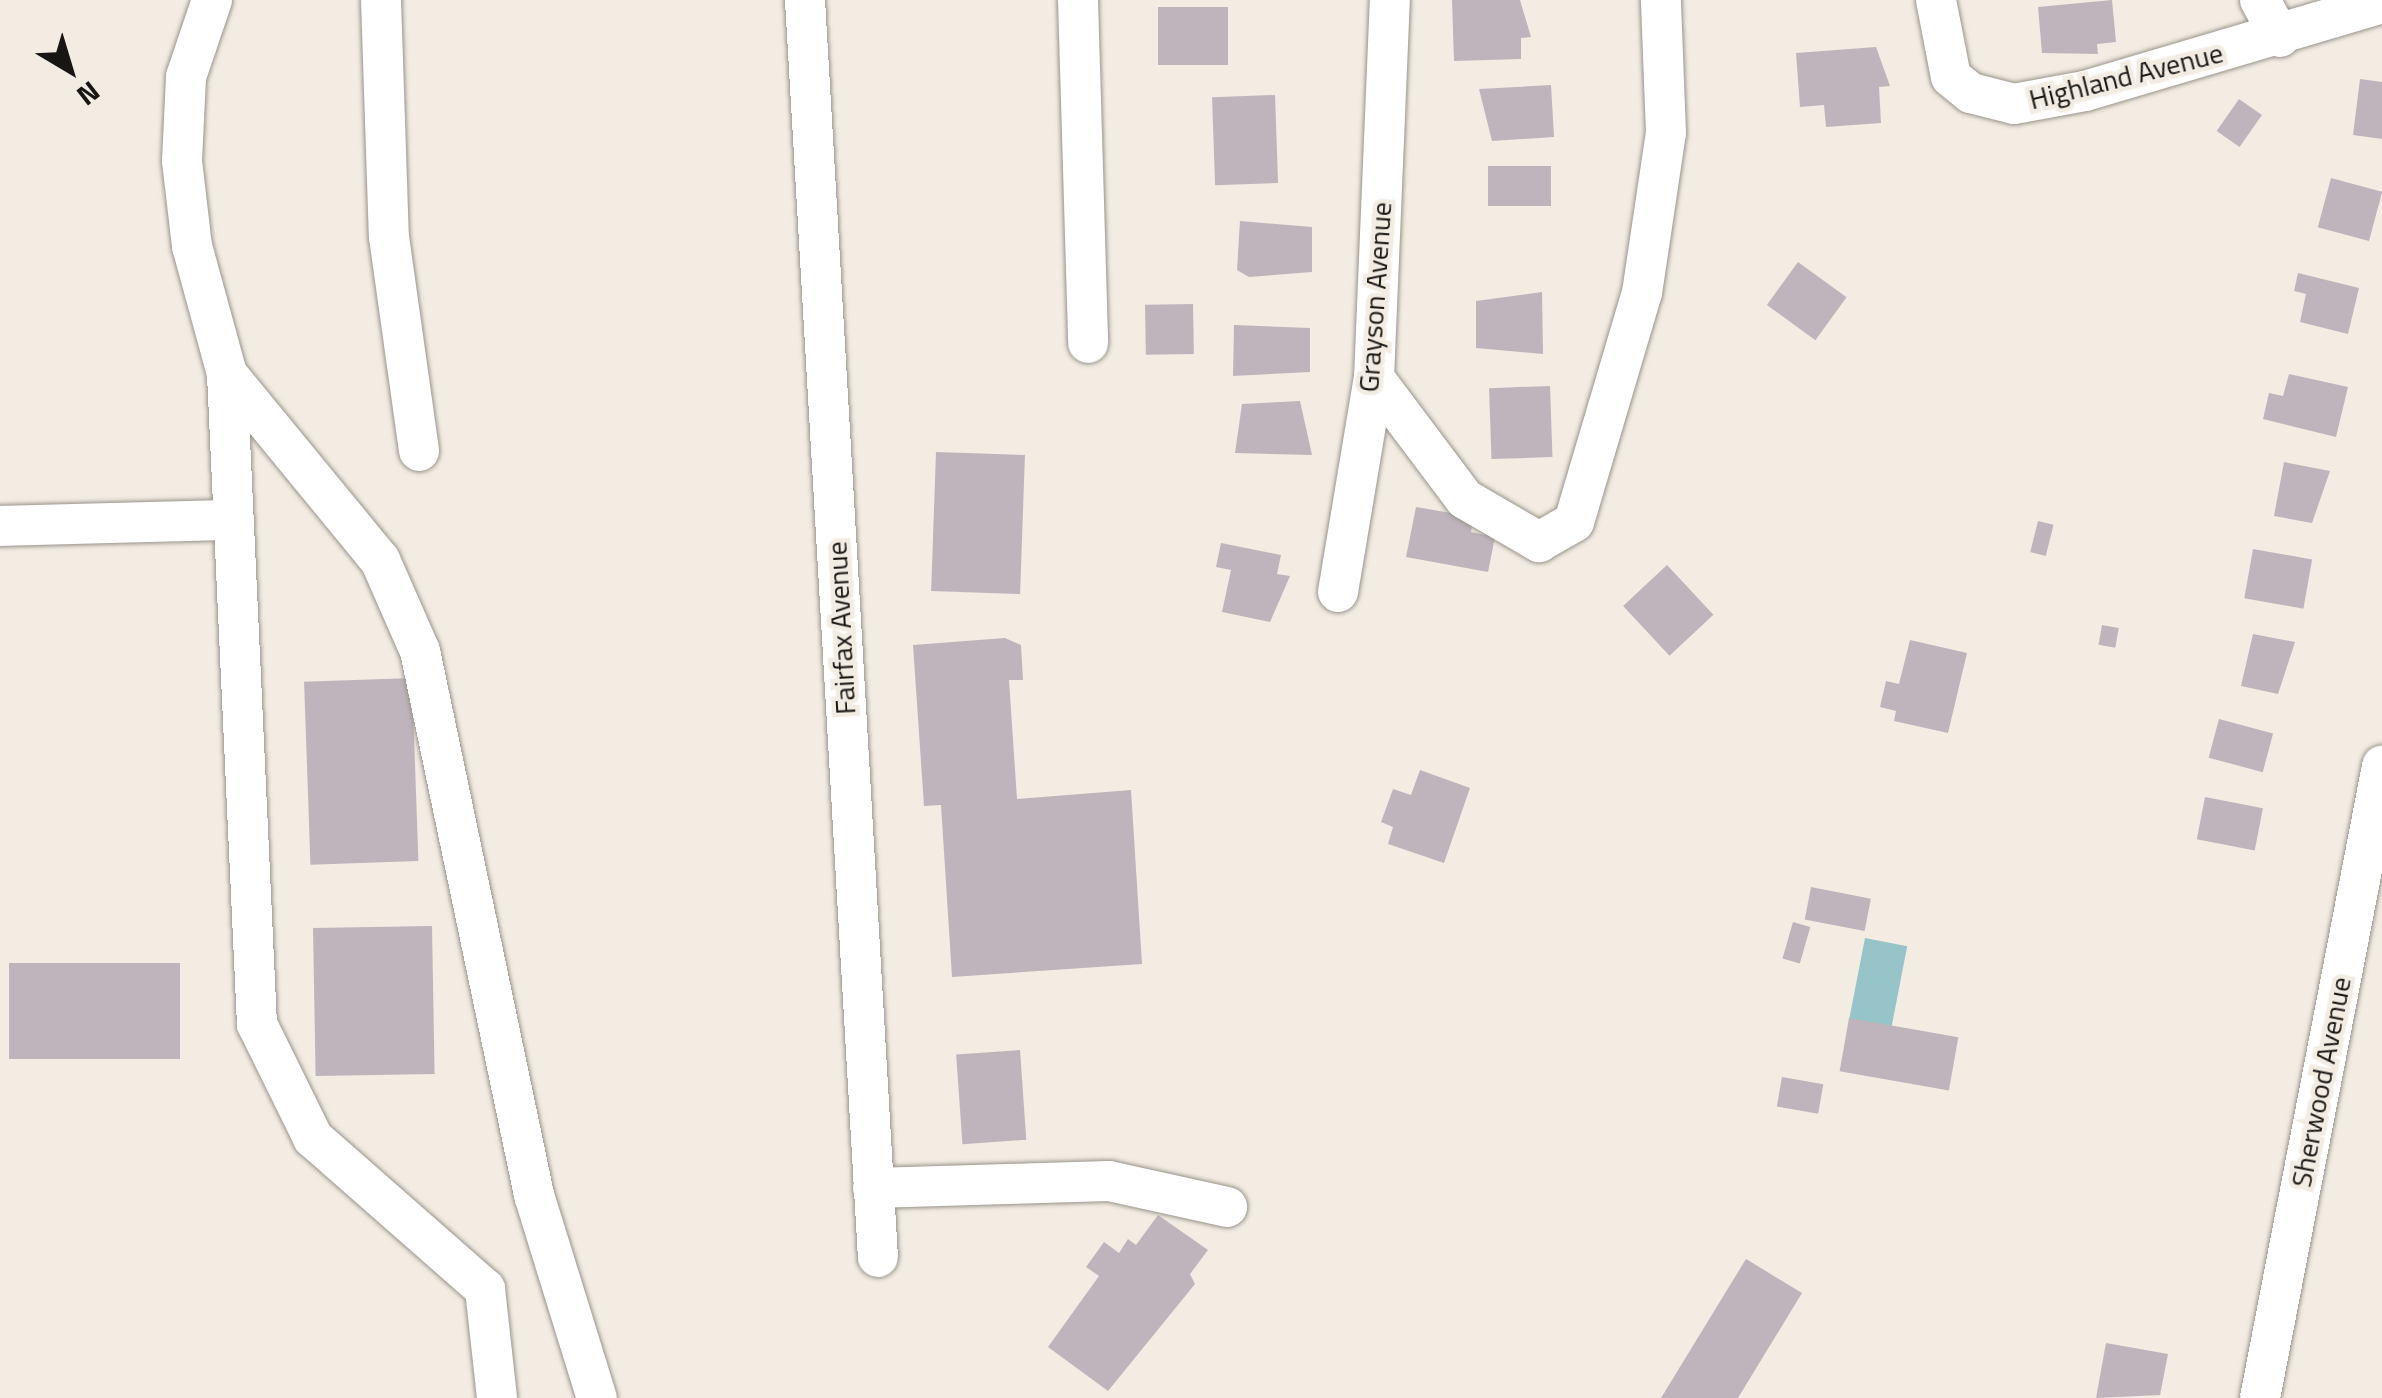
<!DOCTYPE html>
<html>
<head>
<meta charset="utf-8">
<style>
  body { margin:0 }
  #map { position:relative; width:2382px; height:1398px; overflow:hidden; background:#f2ece3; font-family:"Titillium Web",sans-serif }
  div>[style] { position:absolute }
  .water>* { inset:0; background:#96c4c8; transform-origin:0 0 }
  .building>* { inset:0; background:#beb5bc; transform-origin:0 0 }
  .roads { filter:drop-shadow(0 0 2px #99948b) drop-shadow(0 0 2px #99948b) }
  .minor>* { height:40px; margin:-20px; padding:0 20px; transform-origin:20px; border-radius:20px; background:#fff }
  span { translate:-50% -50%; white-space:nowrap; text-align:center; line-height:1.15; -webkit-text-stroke:9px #f2ece3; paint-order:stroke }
  .street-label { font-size:28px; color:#181613 }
  .north { position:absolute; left:20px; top:20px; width:100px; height:100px; -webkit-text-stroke:8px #f2ece3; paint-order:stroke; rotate:142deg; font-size:28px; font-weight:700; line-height:40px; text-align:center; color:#181613 }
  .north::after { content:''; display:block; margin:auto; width:35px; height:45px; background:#181613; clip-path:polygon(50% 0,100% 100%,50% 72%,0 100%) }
</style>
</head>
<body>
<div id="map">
  <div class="water">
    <i style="left:1865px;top:938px;width:43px;height:82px;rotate:11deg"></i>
  </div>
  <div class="building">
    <i style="clip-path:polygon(1452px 0,1520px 0,1531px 37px,1521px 38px,1521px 59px,1454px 61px)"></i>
    <i style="clip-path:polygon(2112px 0,2116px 42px,2097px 44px,2098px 54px,2042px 53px,2038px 7px)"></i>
    <i style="left:1158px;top:7px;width:70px;height:58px"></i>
    <i style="clip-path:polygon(1876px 47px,1890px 86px,1879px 87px,1881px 123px,1826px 127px,1824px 105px,1800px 107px,1796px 53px)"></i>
    <i style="clip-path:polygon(2360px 79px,2382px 82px,2382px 139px,2353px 135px)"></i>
    <i style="clip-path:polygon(1551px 85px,1554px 137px,1492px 141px,1479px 89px)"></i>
    <i style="left:1275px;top:95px;width:88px;height:63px;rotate:88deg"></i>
    <i style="left:2239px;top:99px;width:28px;height:39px;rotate:35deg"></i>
    <i style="left:1488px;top:166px;width:63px;height:40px"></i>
    <i style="left:2331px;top:178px;width:53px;height:51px;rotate:15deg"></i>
    <i style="clip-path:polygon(1240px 221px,1312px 227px,1312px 272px,1249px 277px,1237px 270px)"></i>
    <i style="left:1798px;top:262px;width:60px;height:53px;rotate:36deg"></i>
    <i style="clip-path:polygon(2298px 273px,2359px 288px,2348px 334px,2300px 322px,2306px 294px,2294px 291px)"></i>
    <i style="clip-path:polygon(1542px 292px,1543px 354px,1476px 348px,1476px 301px)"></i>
    <i style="left:1193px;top:304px;width:50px;height:48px;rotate:89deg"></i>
    <i style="clip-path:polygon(1234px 325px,1310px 328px,1310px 372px,1233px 376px)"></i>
    <i style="clip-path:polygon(2289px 374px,2348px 387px,2336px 437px,2263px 419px,2269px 393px,2283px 396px)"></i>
    <i style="left:1550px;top:386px;width:71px;height:61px;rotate:88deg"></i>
    <i style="clip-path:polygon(1300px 401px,1312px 455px,1235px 453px,1242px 404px)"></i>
    <i style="left:936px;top:452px;width:89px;height:139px;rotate:2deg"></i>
    <i style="clip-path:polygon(2284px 462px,2330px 471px,2312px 523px,2274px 516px)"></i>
    <i style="clip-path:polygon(1416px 507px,1474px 517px,1471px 532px,1495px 537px,1488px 572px,1406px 557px)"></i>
    <i style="left:2038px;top:521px;width:16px;height:32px;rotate:14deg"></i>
    <i style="clip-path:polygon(1221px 543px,1281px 555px,1277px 574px,1290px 576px,1270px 622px,1222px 612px,1231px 570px,1216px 567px)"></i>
    <i style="left:2253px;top:549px;width:60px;height:50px;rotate:10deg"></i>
    <i style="left:1667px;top:565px;width:68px;height:60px;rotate:47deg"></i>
    <i style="left:2102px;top:625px;width:17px;height:20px;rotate:10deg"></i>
    <i style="clip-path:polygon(2253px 634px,2295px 642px,2278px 694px,2241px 686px)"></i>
    <i style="clip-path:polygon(1005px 638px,1021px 645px,1023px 680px,1009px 680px,1017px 799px,1131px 790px,1142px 964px,952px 977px,941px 805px,924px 806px,913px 645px)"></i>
    <i style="clip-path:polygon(1910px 640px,1967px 653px,1948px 733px,1894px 721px,1896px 711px,1880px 707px,1886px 681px,1899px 684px)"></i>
    <i style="left:412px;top:678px;width:183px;height:108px;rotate:88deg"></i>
    <i style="left:2219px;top:719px;width:56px;height:40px;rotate:15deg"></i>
    <i style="clip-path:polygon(1420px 770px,1470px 788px,1444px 863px,1388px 844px,1393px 827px,1381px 822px,1393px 789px,1411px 795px)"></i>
    <i style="left:2205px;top:797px;width:59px;height:43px;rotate:11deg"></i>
    <i style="left:1811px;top:887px;width:61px;height:33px;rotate:11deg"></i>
    <i style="left:1793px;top:922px;width:18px;height:38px;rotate:16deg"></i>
    <i style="left:432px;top:926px;width:148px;height:119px;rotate:89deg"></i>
    <i style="left:180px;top:963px;width:96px;height:171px;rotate:90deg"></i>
    <i style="left:1849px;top:1018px;width:111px;height:54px;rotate:10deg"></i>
    <i style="left:1020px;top:1050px;width:90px;height:64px;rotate:86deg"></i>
    <i style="left:1782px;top:1077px;width:42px;height:30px;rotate:10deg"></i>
    <i style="clip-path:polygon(1158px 1215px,1208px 1250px,1190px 1274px,1195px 1284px,1108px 1391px,1048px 1347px,1099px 1276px,1086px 1267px,1104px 1242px,1119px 1253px,1128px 1239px,1136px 1245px)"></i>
    <i style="clip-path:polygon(1746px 1259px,1802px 1293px,1738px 1398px,1661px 1398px)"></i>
    <i style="clip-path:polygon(2106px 1343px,2168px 1354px,2160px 1395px,2096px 1398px)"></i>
  </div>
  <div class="roads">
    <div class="minor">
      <i style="left:212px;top:0;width:81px;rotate:108.7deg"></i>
      <i style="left:186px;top:77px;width:84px;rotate:92.7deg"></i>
      <i style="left:182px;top:161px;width:86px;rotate:83.3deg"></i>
      <i style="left:192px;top:246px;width:133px;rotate:74.7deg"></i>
      <i style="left:227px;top:374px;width:651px;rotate:87.36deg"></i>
      <i style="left:257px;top:1024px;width:127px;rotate:63.8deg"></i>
      <i style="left:313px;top:1138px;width:229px;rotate:41.3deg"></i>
      <i style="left:485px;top:1289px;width:110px;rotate:83.7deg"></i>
      <i style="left:381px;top:0;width:237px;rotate:88.1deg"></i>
      <i style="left:389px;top:237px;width:216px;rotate:82deg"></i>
      <i style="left:805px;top:0;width:1259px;rotate:86.68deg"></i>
      <i style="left:1078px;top:0;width:343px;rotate:88.3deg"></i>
      <i style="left:1936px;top:0;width:78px;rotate:79deg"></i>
      <i style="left:1951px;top:77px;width:26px;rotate:39deg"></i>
      <i style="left:1971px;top:93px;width:44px;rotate:14.3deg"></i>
      <i style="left:2014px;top:104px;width:72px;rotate:-10.4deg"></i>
      <i style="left:2085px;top:91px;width:310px;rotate:-16.5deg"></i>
      <i style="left:2260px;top:0;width:42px;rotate:61.6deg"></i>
      <i style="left:227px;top:374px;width:241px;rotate:50.6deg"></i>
      <i style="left:380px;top:560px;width:99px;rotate:66.3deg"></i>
      <i style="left:420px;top:651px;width:556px;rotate:78.16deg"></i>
      <i style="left:534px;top:1195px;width:213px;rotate:72.8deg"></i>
      <i style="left:1374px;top:378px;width:151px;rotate:53.1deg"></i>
      <i style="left:1465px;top:499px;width:86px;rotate:30.2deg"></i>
      <i style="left:1539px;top:542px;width:40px;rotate:-29.7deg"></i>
      <i style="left:1574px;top:522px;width:239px;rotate:-73.5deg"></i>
      <i style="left:1642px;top:293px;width:162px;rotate:-81.5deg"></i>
      <i style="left:1666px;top:133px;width:133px;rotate:-92.2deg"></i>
      <i style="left:0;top:526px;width:234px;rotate:-1.5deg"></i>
      <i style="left:1338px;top:592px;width:217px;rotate:-80.5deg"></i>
      <i style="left:1374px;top:378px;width:378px;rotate:-87.6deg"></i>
      <i style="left:873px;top:1188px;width:236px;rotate:-1.7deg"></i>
      <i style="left:1109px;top:1181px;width:121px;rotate:12.4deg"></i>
      <i style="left:2260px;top:1398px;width:644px;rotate:-79.07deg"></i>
    </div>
  </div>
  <div class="street-label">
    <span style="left:2126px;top:76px;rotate:-14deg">Highland Avenue</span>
    <span style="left:1375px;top:297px;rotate:-86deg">Grayson Avenue</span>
    <span style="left:841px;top:628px;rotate:-93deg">Fairfax Avenue</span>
    <span style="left:2321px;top:1082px;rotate:-79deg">Sherwood Avenue</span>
  </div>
  <div class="north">N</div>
</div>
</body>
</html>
